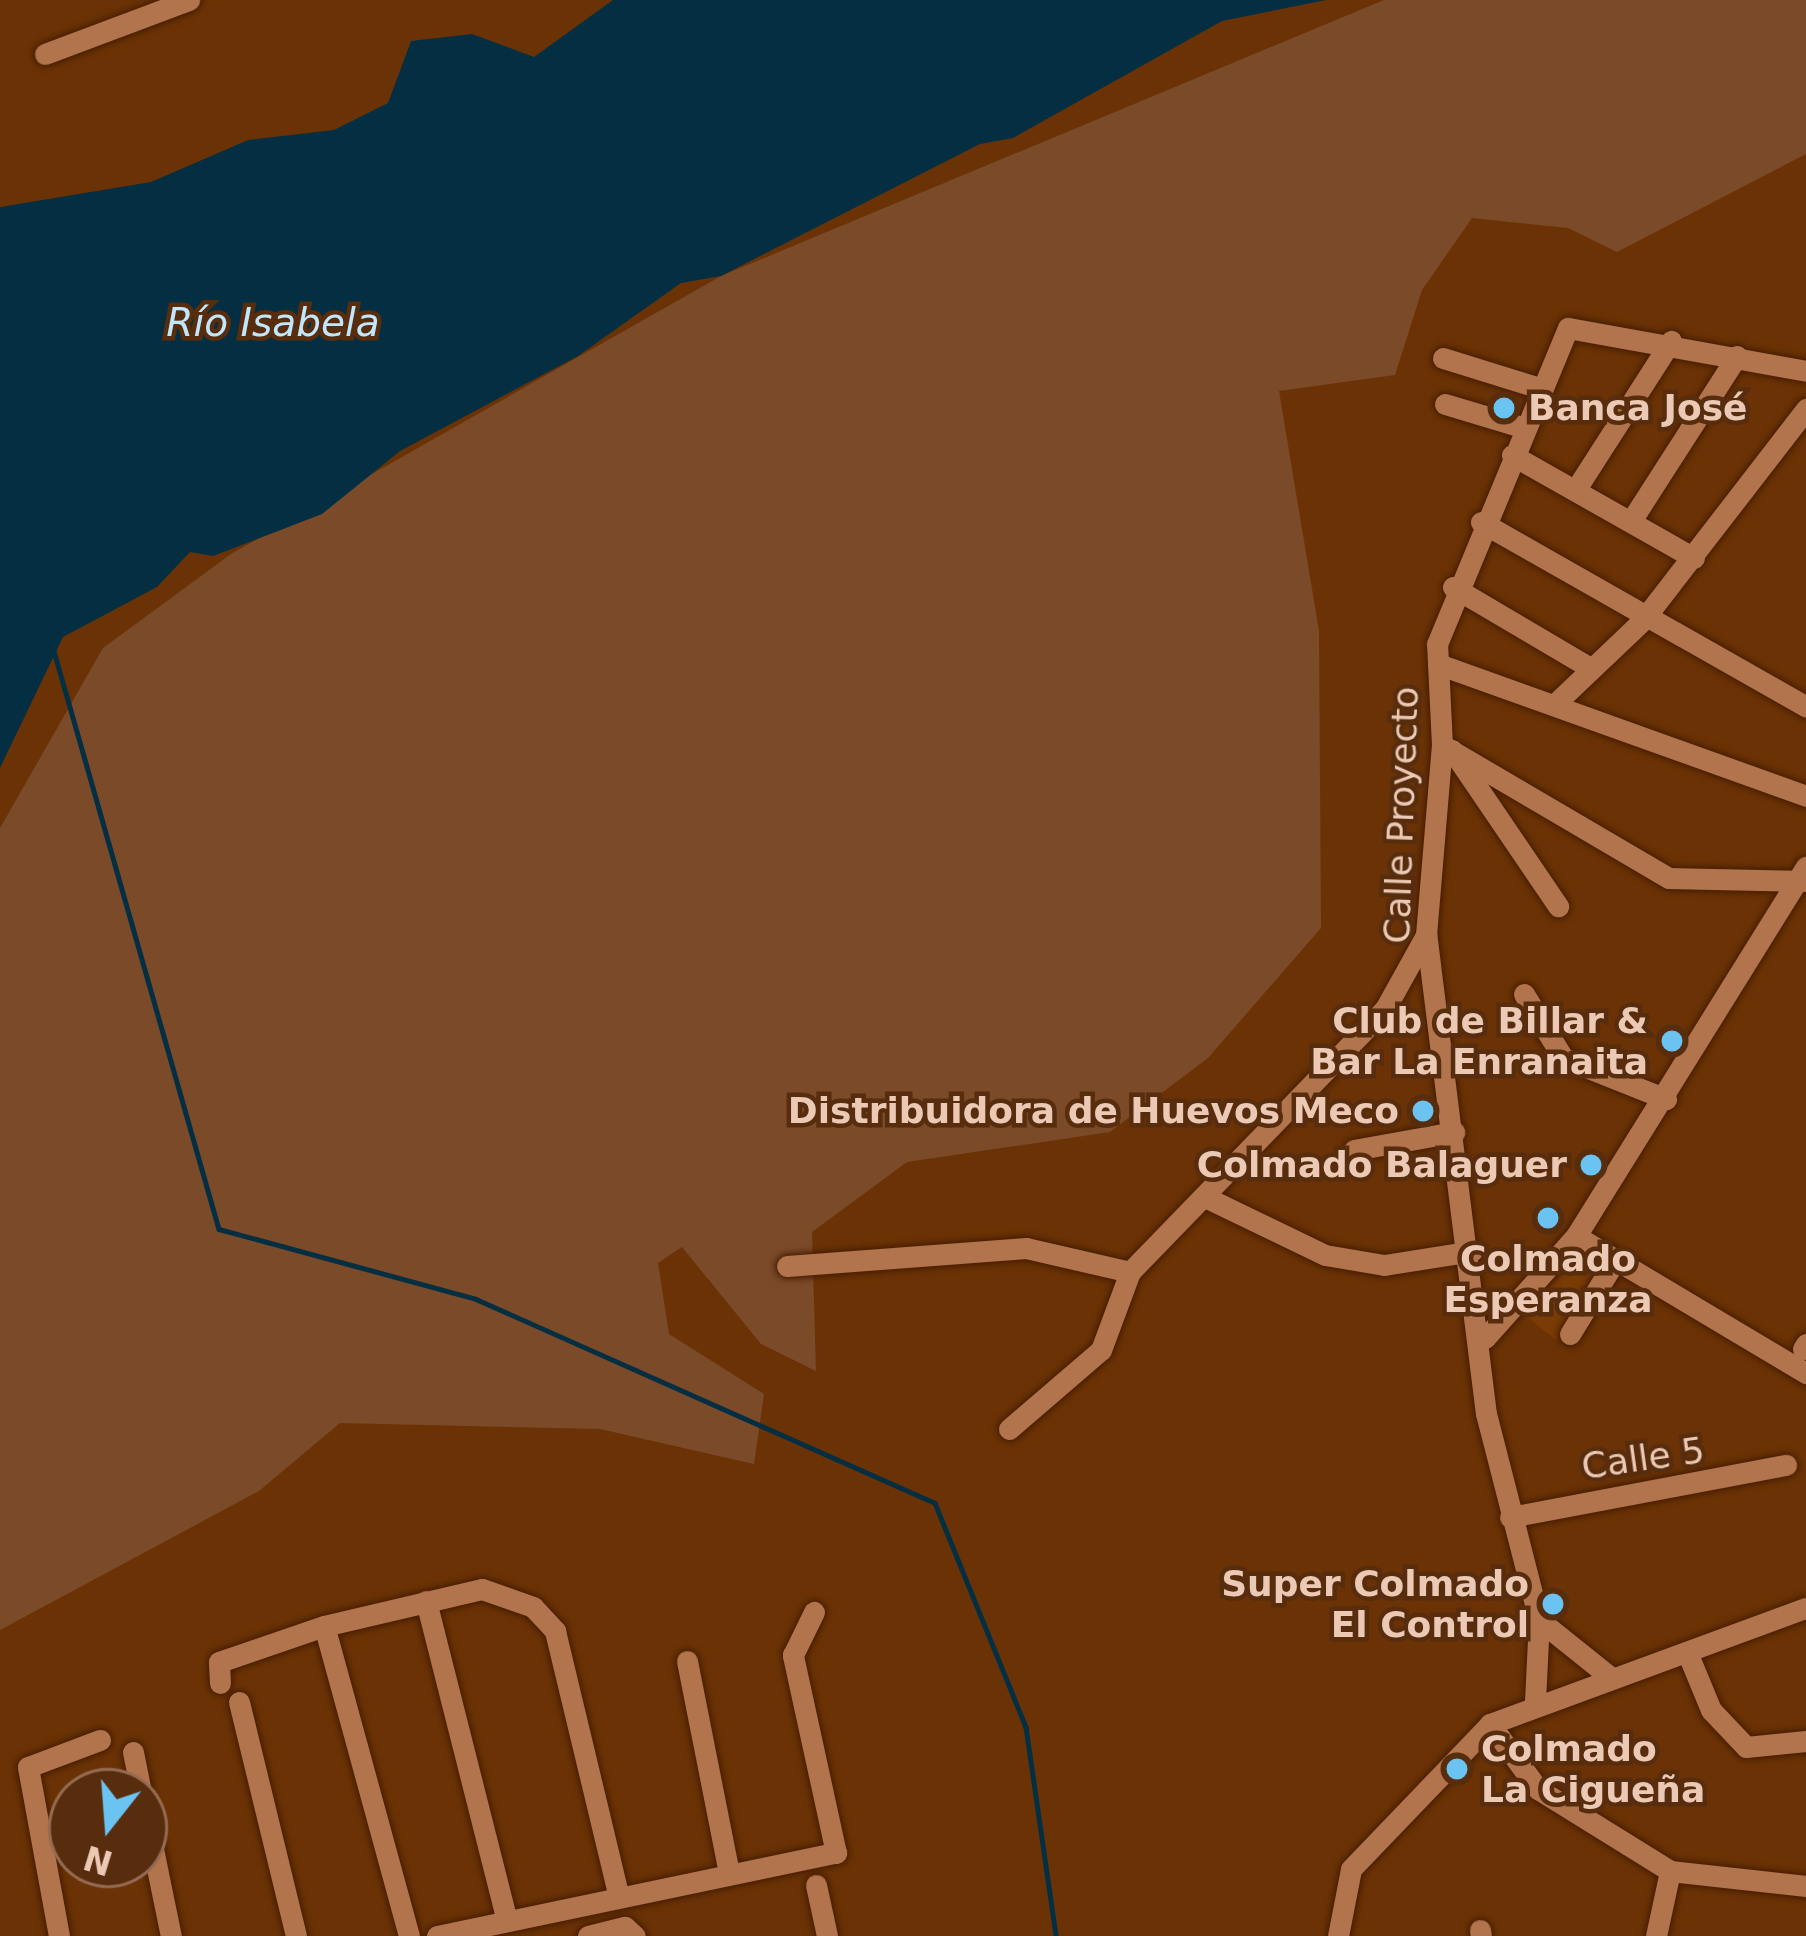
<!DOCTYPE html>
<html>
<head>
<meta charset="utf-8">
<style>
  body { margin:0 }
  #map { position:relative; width:1806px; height:1936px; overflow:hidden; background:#6b3305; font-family:"DejaVu Sans",sans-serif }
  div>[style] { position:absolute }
  .built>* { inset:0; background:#7a3b05 }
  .green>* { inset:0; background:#7b4a29 }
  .water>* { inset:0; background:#042f42 }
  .stream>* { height:4.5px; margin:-2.25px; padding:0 2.25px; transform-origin:2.25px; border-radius:2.25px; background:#042f42 }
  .roads { filter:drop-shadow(0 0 3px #471d00) drop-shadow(0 0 3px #471d00) }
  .minor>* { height:21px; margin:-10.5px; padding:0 10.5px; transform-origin:10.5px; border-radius:10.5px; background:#b1744c }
  .dots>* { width:33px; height:33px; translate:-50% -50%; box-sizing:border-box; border:6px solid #582d0e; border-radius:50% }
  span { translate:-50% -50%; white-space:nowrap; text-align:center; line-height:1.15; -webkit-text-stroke:9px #582d0e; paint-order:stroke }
  .poi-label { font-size:36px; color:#ebc9b5; font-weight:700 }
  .left { translate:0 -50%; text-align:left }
  .right { translate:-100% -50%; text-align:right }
  .street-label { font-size:36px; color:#ebc9b5 }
  .water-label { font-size:39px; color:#c1e7fd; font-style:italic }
  .north { position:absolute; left:48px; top:1768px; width:120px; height:120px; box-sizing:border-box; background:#582d0e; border:3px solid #936b51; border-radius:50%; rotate:197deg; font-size:33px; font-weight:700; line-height:48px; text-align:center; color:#ebc9b5 }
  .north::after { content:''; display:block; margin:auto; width:42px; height:54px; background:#6ac3f1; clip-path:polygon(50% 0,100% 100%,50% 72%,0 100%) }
</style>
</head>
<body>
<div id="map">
  <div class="built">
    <i style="clip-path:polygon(1583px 1252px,1605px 1262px,1556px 1340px,1523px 1314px)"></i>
  </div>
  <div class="green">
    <i style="clip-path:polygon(1384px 0,1806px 0,1806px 154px,1617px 252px,1568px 228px,1472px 218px,1422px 290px,1395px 375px,1279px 391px,1319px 631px,1321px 928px,1208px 1058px,1110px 1132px,907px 1162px,812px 1232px,816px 1371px,761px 1344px,682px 1247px,658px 1263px,669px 1334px,764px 1394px,754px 1464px,600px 1429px,340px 1423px,259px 1491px,0 1630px,0 828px,103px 648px,231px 554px,721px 276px)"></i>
  </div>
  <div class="water">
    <i style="clip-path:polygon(613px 0,1326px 0,1222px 21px,1013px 138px,980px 144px,721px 276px,681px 283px,578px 356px,400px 451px,322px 514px,213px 556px,190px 552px,157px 587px,63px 637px,0 768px,0 207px,151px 182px,248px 140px,334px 130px,388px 103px,411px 41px,472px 34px,534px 57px)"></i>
  </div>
  <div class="stream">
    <i style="left:52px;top:644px;width:608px;rotate:74.07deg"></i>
    <i style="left:219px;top:1229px;width:266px;rotate:15.2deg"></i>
    <i style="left:476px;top:1299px;width:502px;rotate:23.96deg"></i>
    <i style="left:935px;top:1503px;width:242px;rotate:67.9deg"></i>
    <i style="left:1026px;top:1727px;width:211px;rotate:81.8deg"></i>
  </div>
  <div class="roads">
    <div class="minor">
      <i style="left:45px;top:54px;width:154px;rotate:-20.6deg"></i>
      <i style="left:1443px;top:358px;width:102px;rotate:17.2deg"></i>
      <i style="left:1445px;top:404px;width:84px;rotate:16.7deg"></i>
      <i style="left:1512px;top:455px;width:209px;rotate:29.5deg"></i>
      <i style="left:1576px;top:489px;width:176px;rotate:-57.3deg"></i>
      <i style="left:1631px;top:521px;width:196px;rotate:-57.3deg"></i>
      <i style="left:1481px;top:522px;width:374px;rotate:29.6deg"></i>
      <i style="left:1453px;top:587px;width:156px;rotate:30.5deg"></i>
      <i style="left:1438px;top:664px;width:391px;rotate:19.7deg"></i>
      <i style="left:1558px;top:701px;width:117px;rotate:-43.6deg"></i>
      <i style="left:1643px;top:620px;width:267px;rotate:-52.3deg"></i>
      <i style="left:1442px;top:745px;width:263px;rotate:30.4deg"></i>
      <i style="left:1669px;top:878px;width:137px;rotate:1.3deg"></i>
      <i style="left:1452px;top:750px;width:189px;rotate:55.8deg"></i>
      <i style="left:1524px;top:994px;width:75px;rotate:58.6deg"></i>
      <i style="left:1563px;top:1058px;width:111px;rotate:21.7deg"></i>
      <i style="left:1354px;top:1150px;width:102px;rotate:-10.2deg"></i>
      <i style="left:1205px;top:1197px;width:133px;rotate:25.8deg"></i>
      <i style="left:1325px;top:1255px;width:60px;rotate:9.6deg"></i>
      <i style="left:1384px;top:1265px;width:89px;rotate:-9deg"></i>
      <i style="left:1576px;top:1236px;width:268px;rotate:30.8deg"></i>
      <i style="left:787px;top:1266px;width:240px;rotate:-4.3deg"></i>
      <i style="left:1026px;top:1248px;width:107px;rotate:13deg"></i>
      <i style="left:1130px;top:1272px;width:366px;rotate:-45.9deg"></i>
      <i style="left:1385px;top:1009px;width:85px;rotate:-61deg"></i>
      <i style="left:1570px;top:1334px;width:88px;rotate:-58.5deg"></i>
      <i style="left:1485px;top:1338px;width:137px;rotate:-48.3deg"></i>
      <i style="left:1576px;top:1236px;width:435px;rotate:-58.1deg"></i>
      <i style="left:1803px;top:1349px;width:6px;rotate:-59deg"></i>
      <i style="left:1009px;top:1429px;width:121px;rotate:-40.7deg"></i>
      <i style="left:1101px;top:1350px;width:83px;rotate:-69.6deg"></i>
      <i style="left:1510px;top:1517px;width:281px;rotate:-10.7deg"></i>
      <i style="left:426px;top:1601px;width:330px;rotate:75.8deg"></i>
      <i style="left:1539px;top:1620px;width:90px;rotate:38.7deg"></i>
      <i style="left:1687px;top:1652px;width:63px;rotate:67.5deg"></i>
      <i style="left:1711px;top:1710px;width:51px;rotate:46.6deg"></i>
      <i style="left:1746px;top:1747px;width:60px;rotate:-5.7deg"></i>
      <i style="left:687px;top:1661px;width:216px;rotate:78.8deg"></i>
      <i style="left:220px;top:1683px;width:21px;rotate:-93deg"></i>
      <i style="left:219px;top:1662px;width:111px;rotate:-18.9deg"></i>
      <i style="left:1535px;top:1701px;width:81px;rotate:-87.2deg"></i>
      <i style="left:1539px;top:1620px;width:213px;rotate:-104.4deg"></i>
      <i style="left:1486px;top:1414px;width:483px;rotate:-97.1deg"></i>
      <i style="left:1426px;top:935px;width:191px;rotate:-85.2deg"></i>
      <i style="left:1442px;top:745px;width:101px;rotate:-92.8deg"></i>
      <i style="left:1437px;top:644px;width:342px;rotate:-67.5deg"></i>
      <i style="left:1568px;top:328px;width:242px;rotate:10.2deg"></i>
      <i style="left:239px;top:1702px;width:241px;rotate:76.3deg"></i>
      <i style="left:1490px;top:1724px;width:81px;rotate:53.6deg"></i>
      <i style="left:1538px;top:1789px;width:155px;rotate:31.8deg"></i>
      <i style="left:1670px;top:1871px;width:137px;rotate:6.3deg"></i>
      <i style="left:133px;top:1752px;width:41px;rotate:78.7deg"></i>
      <i style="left:144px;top:1805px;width:134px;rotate:78.4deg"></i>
      <i style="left:816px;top:1885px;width:52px;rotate:77.8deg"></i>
      <i style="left:1480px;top:1930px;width:6px;rotate:81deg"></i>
      <i style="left:59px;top:1936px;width:172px;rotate:-100.4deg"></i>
      <i style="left:28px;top:1767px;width:77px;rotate:-20.6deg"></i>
      <i style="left:409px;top:1936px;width:321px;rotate:-105.3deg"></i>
      <i style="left:324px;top:1626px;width:162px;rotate:-13.2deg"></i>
      <i style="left:482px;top:1589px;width:54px;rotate:19.4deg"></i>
      <i style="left:533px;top:1607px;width:33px;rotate:47deg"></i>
      <i style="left:555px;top:1631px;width:274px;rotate:76.5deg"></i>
      <i style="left:437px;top:1936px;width:408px;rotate:-11.8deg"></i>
      <i style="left:836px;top:1853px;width:203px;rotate:-102.3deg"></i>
      <i style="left:793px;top:1655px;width:48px;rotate:-64deg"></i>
      <i style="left:588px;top:1936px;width:38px;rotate:-14deg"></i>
      <i style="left:625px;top:1927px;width:13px;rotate:42deg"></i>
      <i style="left:1338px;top:1936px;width:68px;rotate:-79deg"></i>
      <i style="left:1351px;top:1869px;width:201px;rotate:-46.2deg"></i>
      <i style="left:1490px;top:1724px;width:337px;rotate:-20.2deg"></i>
      <i style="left:1656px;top:1936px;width:66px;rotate:-77.8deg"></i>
    </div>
  </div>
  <div class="dots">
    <i style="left:1504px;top:408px;background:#6ac3f1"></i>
    <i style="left:1672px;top:1041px;background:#6ac3f1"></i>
    <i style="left:1423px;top:1111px;background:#6ac3f1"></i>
    <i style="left:1591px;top:1165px;background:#6ac3f1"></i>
    <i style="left:1548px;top:1218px;background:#6ac3f1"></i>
    <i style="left:1553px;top:1604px;background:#6ac3f1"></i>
    <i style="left:1457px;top:1769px;background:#6ac3f1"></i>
  </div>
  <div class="poi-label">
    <span class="left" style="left:1528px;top:408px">Banca José</span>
    <span class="right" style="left:1648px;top:1041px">Club de Billar &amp;<br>Bar La Enranaita</span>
    <span class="right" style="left:1399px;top:1111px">Distribuidora de Huevos Meco</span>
    <span class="right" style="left:1567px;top:1165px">Colmado Balaguer</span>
    <span style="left:1548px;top:1279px">Colmado<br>Esperanza</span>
    <span class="right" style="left:1529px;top:1604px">Super Colmado<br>El Control</span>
    <span class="left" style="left:1481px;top:1769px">Colmado<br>La Cigueña</span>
  </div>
  <div class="street-label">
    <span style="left:1401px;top:815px;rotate:-88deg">Calle Proyecto</span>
    <span style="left:1643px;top:1458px;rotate:-8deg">Calle 5</span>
  </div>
  <div class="water-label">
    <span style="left:273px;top:323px">Río Isabela</span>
  </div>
  <div class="north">N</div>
</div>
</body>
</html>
